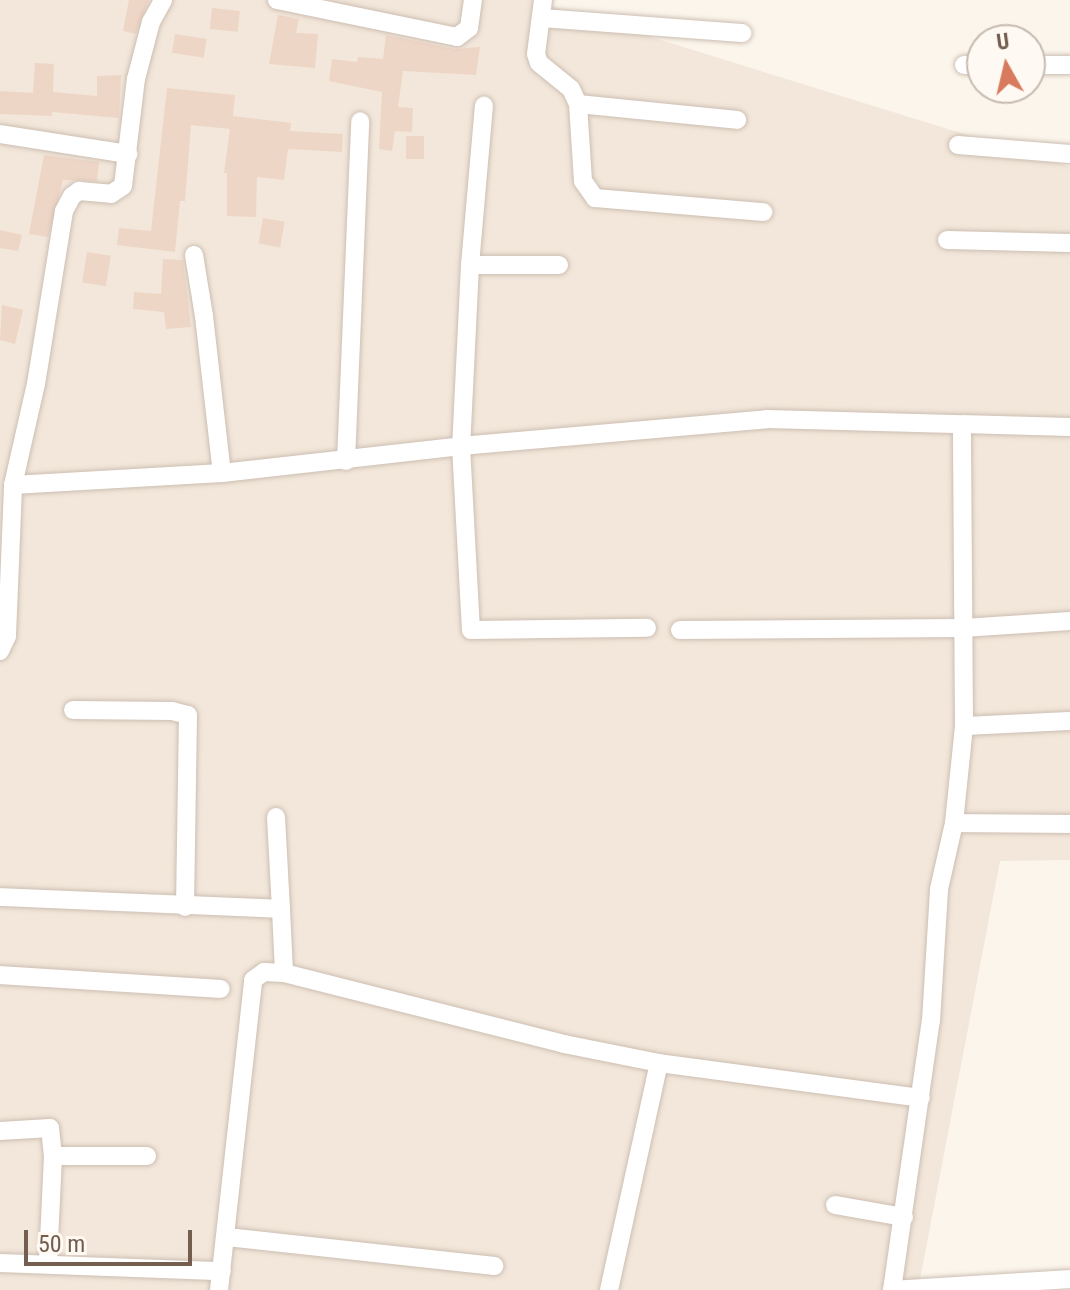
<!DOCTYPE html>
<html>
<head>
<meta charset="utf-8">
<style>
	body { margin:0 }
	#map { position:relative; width:1070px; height:1290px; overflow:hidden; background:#fbf5eb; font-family:"Roboto Condensed",sans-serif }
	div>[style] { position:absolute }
	.residential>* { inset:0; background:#f2e7da }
	.building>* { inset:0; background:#eed6c6; transform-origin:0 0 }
	.roads { filter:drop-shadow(0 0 2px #cdbeb2) drop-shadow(0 0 2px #cdbeb2) }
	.minor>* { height:18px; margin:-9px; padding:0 9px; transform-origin:9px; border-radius:9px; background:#fff }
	span { translate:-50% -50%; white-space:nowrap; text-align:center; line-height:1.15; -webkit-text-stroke:7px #fef9f2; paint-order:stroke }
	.north { position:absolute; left:966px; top:24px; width:80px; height:80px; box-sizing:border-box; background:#fef9f2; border:2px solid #c7bbb1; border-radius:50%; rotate:352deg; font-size:22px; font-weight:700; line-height:32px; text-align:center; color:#745e50 }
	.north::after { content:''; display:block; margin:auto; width:28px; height:36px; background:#d87a5d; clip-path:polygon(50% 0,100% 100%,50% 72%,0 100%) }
	.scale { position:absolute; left:24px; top:1230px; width:168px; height:36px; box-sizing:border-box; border:4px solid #745e50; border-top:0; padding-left:10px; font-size:24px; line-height:28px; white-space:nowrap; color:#745e50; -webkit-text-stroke:6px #fef9f2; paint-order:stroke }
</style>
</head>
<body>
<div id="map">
	<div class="residential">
		<i style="clip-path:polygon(0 0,532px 0,1070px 167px,1070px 860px,1000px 861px,918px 1290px,0 1290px)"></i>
	</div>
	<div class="building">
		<i style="clip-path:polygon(129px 0,149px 0,136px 34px,123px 31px)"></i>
		<i style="left:212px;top:8px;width:28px;height:21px;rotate:6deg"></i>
		<i style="clip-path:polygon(278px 15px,299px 19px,296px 33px,318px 34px,315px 68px,269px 64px)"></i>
		<i style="left:175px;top:34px;width:32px;height:19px;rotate:9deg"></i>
		<i style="clip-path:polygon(386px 35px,455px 49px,480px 47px,476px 75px,403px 71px,398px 107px,413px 108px,412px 132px,395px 131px,392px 151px,379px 149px,382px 92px,329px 81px,332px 59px,357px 62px,358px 57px,383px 59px)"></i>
		<i style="clip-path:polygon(35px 63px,54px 64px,53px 92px,97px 96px,97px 76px,121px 75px,119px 118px,52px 112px,52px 116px,0 114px,0 91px,33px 93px)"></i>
		<i style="clip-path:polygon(167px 88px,235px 95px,233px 116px,291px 123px,290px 131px,343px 134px,342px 152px,288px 149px,284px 180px,257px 177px,256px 217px,227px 216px,227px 173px,224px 173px,230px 129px,191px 125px,185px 201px,180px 201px,175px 252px,117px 245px,119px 228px,151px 231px)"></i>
		<i style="left:406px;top:136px;width:18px;height:23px"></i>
		<i style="clip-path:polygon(44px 155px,99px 162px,97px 181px,63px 180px,48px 237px,29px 234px)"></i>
		<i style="left:263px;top:218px;width:22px;height:26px;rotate:10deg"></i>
		<i style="clip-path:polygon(0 230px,22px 235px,18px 251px,0 248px)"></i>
		<i style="left:87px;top:252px;width:24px;height:31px;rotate:9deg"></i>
		<i style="clip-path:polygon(163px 259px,183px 260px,191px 327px,166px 329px,164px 312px,133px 309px,134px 292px,161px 294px)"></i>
		<i style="clip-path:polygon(2px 305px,23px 310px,15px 344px,0 340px)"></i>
	</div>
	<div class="roads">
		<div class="minor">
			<i style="left:277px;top:0;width:184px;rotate:11.6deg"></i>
			<i style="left:457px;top:37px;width:15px;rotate:-37deg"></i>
			<i style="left:469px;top:28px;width:28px;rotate:-82deg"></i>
			<i style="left:543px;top:0;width:54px;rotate:97.4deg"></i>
			<i style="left:536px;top:54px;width:9px;rotate:72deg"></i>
			<i style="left:539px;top:63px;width:41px;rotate:39.1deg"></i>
			<i style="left:571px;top:89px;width:17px;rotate:65deg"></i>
			<i style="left:578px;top:104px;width:77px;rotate:86.3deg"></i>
			<i style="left:583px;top:181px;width:21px;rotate:55deg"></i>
			<i style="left:595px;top:198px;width:169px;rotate:4.8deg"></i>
			<i style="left:541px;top:18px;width:202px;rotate:4.3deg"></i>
			<i style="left:964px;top:65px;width:18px"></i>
			<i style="left:1030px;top:65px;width:40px"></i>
			<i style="left:578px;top:104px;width:160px;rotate:5.7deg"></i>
			<i style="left:0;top:134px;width:130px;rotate:8.9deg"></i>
			<i style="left:958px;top:145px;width:112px;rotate:4.6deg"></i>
			<i style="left:947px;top:240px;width:123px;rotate:1.4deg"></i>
			<i style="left:194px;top:255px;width:62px;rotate:80.7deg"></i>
			<i style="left:204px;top:316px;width:158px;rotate:83.5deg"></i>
			<i style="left:470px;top:265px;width:160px;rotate:-85deg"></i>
			<i style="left:559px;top:265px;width:89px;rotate:180deg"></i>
			<i style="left:470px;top:265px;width:181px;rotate:92.8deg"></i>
			<i style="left:461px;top:446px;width:184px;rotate:86.9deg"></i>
			<i style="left:471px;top:630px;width:176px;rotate:-0.7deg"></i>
			<i style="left:346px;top:461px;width:340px;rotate:-87.6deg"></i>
			<i style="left:13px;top:485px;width:209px;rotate:-3.3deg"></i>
			<i style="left:222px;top:473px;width:241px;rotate:-6.4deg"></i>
			<i style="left:461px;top:446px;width:307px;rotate:-5deg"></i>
			<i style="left:767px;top:419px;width:303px;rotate:1.5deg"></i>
			<i style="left:680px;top:630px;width:285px;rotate:-0.4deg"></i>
			<i style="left:965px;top:628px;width:105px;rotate:-3.8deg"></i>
			<i style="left:0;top:651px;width:17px;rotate:-65deg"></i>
			<i style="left:7px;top:636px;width:151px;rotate:-87.7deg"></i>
			<i style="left:13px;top:485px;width:104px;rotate:-77.2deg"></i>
			<i style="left:36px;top:384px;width:175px;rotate:-80.8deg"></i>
			<i style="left:64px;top:211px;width:17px;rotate:-62deg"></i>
			<i style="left:72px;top:196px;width:9px;rotate:-36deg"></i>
			<i style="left:79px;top:191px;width:32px;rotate:5deg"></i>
			<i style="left:111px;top:194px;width:14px;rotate:-34deg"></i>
			<i style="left:123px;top:186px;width:108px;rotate:-83.1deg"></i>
			<i style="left:136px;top:79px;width:59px;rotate:-75.3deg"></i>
			<i style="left:151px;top:22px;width:25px;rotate:-61deg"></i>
			<i style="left:73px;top:710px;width:99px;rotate:0.6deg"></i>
			<i style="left:172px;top:711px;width:16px;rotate:14deg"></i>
			<i style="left:188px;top:715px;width:192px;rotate:90.9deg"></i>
			<i style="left:964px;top:726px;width:106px;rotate:-2.7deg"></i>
			<i style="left:276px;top:817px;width:92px;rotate:86.9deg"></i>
			<i style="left:954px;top:823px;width:116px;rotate:0.5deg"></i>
			<i style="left:0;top:897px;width:281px;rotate:2.4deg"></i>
			<i style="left:281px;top:909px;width:64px;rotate:87.3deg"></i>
			<i style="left:0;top:975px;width:221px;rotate:3.6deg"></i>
			<i style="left:0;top:1131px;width:50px;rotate:-3.4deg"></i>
			<i style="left:50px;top:1128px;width:28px;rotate:84deg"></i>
			<i style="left:53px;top:1156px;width:106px;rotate:92.7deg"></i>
			<i style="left:53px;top:1156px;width:94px"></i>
			<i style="left:835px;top:1205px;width:70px;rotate:9.9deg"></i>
			<i style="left:227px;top:1237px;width:269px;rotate:6.2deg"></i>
			<i style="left:0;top:1263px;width:222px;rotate:2.1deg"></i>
			<i style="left:219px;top:1290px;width:312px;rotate:-83.7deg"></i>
			<i style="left:253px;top:980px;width:14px;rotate:-36deg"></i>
			<i style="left:264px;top:972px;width:20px;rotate:3deg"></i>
			<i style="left:284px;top:973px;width:289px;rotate:14.2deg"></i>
			<i style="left:564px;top:1044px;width:97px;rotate:11.3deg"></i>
			<i style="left:609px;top:1290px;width:232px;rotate:-77.6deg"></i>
			<i style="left:659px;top:1063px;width:264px;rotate:7.6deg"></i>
			<i style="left:892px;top:1290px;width:272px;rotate:-81.8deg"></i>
			<i style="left:931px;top:1021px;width:132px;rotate:-86.5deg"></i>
			<i style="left:939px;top:889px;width:68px;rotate:-77.2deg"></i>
			<i style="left:954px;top:823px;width:98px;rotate:-84.1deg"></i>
			<i style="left:964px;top:726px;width:300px;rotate:-90.4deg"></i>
			<i style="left:892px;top:1290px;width:178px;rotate:-3.5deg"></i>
		</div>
	</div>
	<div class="north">U</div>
	<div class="scale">50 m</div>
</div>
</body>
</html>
